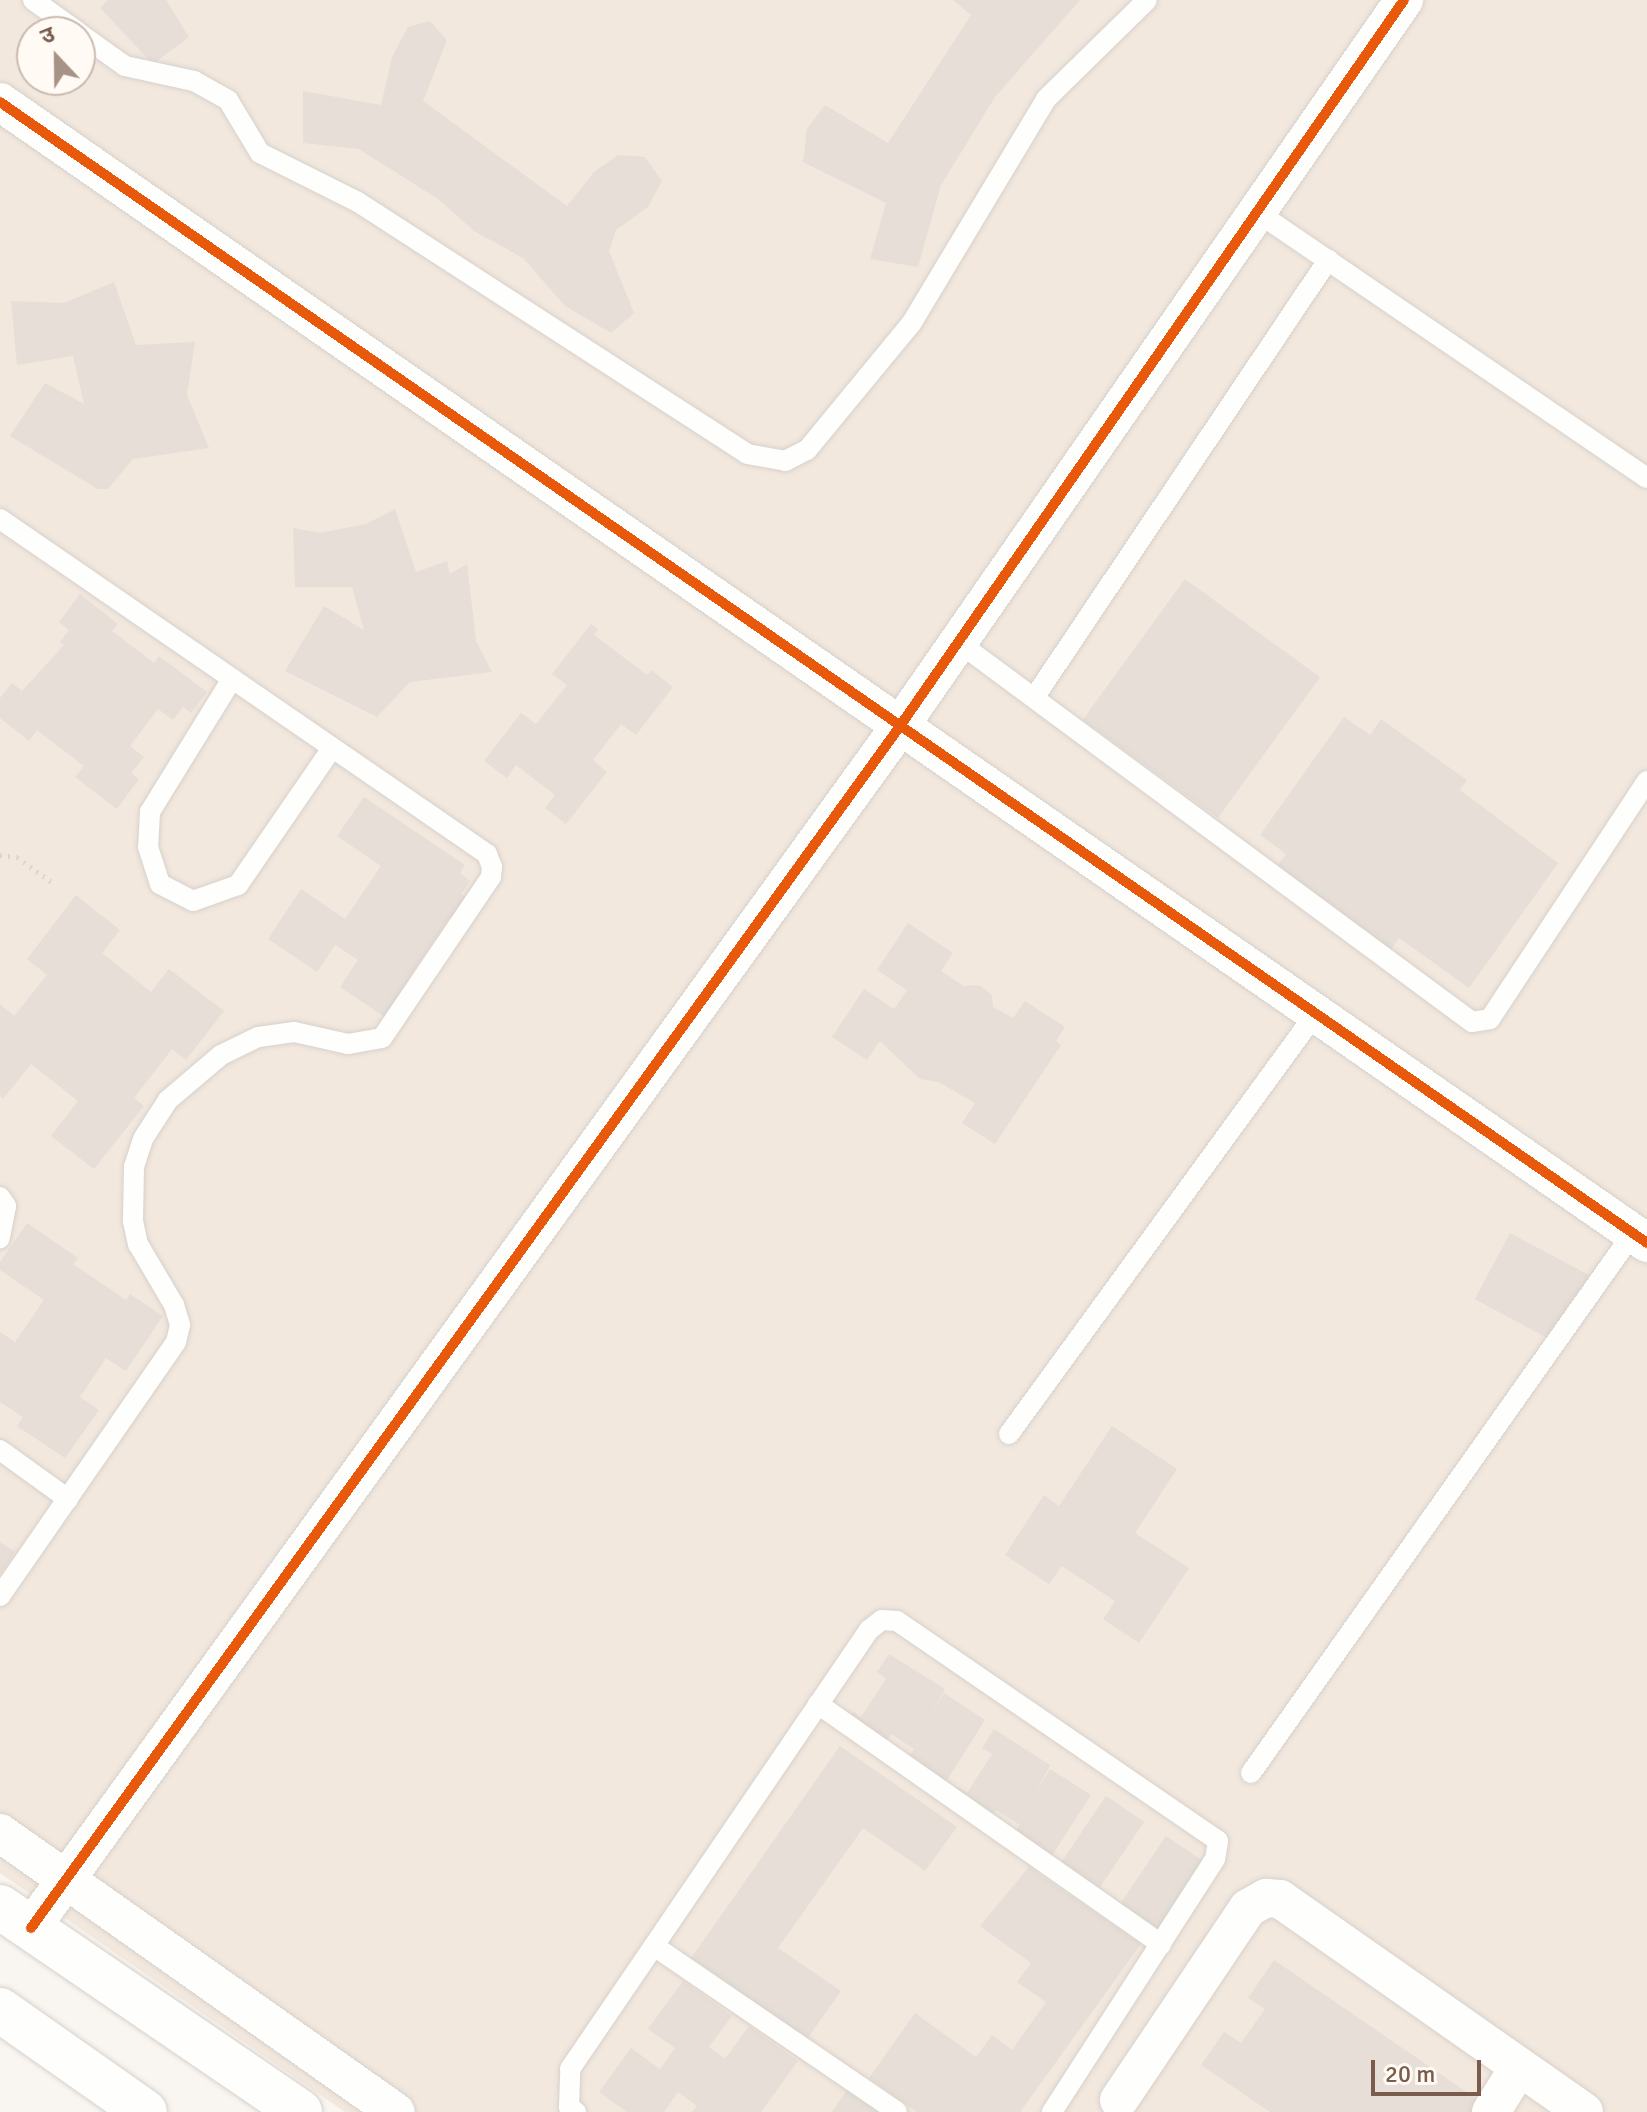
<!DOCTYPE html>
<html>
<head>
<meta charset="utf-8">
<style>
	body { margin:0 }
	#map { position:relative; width:1647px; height:2112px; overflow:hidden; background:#f9f5f0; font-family:Signika,"Noto Sans Devanagari",sans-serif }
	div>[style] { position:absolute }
	.residential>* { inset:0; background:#f2e8de }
	.building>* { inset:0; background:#e6ded7; transform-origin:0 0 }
	.path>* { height:5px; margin-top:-2.5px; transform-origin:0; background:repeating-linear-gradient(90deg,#dcd5d0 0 2px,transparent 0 8px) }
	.roads { filter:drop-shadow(0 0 2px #d7d1cb) drop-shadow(0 0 2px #d7d1cb) }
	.service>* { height:20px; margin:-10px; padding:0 10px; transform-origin:10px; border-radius:10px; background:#fefefd }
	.minor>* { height:38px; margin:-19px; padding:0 19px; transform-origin:19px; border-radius:19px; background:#fefefd }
	.tertiary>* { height:44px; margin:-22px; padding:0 22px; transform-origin:22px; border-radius:22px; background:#fefefd }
	.cycleway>* { height:10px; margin:-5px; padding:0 5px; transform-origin:5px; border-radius:5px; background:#e8590c }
	span { translate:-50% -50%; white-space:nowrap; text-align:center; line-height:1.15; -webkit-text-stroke:6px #fffaf3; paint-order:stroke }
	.north { position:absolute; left:16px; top:16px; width:80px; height:80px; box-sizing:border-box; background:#fffaf3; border:2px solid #cabbb1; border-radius:50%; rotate:338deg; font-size:22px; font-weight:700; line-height:32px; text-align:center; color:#7a5c4d }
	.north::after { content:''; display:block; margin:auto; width:28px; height:36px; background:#a69286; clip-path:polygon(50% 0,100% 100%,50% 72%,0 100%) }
	.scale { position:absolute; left:1371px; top:2060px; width:110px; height:36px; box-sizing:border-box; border:4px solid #7a5c4d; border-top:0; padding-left:10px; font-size:24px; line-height:28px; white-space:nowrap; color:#7a5c4d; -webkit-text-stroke:6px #fffaf3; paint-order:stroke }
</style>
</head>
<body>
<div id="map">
	<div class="residential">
		<i style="clip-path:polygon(evenodd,0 0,1647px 0,1647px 2112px,345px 2112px,0 1873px,0 0,32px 32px,80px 32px,80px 80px,32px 80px,32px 32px)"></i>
	</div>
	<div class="building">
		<i style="clip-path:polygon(108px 0,166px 0,189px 37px,153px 64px,100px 8px)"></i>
		<i style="clip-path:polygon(953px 0,1080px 0,995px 97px,941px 185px,918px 267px,870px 259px,886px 203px,803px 162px,807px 129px,825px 105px,888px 143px,971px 15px)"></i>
		<i style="clip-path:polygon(430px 21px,447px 40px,423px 101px,567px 206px,594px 172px,618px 155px,645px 157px,662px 181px,648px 207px,616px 230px,609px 251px,634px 313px,611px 333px,565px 306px,523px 258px,474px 231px,438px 199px,359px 149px,303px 143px,303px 91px,381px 105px,392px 57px,408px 27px)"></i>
		<i style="clip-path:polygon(114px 282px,136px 345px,195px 342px,187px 395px,209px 448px,133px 459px,108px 489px,98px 489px,10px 436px,45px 383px,84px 404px,73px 356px,17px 365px,11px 301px,64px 303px)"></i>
		<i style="clip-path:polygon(395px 509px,416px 572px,447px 561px,450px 574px,467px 564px,476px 641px,492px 672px,410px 682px,377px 717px,285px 671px,324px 606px,364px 630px,352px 587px,295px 587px,293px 528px,320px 533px,366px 524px)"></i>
		<i style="left:1185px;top:579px;width:167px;height:174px;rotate:36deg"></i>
		<i style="clip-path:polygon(80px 594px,118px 624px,112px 631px,154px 663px,159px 656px,207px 692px,191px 713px,183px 707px,173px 720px,158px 709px,130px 746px,144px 757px,131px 773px,139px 779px,117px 809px,75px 777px,84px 766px,37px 730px,29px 741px,0 718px,0 698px,12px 683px,22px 691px,64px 645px,60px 642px,69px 630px,59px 622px)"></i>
		<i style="clip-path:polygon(591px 624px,598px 629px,594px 635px,647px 675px,651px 670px,673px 687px,636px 735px,621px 724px,593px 760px,607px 772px,566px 824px,545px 808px,555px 795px,516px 765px,507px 778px,484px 761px,521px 713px,536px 724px,567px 685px,552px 674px)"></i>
		<i style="clip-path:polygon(1344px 717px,1370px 735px,1381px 719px,1467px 780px,1460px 790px,1558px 863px,1469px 988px,1399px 938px,1390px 951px,1274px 870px,1286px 854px,1260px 835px)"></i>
		<i style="clip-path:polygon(364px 797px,465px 865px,460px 873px,470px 881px,461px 894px,472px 902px,458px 922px,450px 917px,408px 979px,416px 984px,391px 1021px,340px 987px,358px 960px,335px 945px,317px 972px,268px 939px,301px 889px,345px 919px,381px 866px,337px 836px)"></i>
		<i style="clip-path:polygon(76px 895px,120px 930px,102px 953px,151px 992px,169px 969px,224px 1011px,186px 1060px,172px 1049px,134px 1098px,144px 1106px,94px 1169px,51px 1136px,78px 1101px,31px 1064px,3px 1099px,0 1096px,0 1004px,14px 1016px,47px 975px,27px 959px)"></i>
		<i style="clip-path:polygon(908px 923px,953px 953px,941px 971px,964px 986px,979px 985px,992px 995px,993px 1007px,1013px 1018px,1025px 1001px,1065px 1027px,1056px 1041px,1061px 1045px,995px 1144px,962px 1123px,975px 1103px,938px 1082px,920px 1079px,880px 1041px,867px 1060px,832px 1037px,864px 989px,894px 1009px,907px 990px,877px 970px)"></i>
		<i style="clip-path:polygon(27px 1223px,78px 1258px,73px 1264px,126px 1300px,130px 1294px,163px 1316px,126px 1371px,106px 1358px,80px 1397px,99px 1410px,65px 1458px,17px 1426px,23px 1417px,0 1402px,0 1332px,15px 1342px,44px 1300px,0 1270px,0 1262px)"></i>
		<i style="left:1510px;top:1233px;width:91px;height:75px;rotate:28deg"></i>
		<i style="clip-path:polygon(1112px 1426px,1177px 1469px,1135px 1533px,1189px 1568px,1139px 1643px,1103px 1619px,1115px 1601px,1062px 1566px,1049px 1584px,1005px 1555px,1044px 1495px,1059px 1506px)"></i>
		<i style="clip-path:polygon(0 1542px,15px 1552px,0 1575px)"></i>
		<i style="clip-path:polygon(889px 1654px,945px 1689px,930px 1716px,944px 1693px,985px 1720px,944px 1785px,906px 1761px,914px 1749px,891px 1734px,886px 1743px,848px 1719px,853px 1712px,861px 1717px,886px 1679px,877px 1672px)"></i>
		<i style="clip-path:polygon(994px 1729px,1050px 1765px,1036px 1792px,1050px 1769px,1091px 1795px,1049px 1860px,1014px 1832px,1020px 1825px,996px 1810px,991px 1819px,954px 1795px,958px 1787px,967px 1793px,992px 1754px,982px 1748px)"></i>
		<i style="clip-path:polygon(840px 1746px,957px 1827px,925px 1871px,863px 1828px,778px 1948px,841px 1991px,807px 2039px,691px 1958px)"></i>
		<i style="left:1106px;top:1796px;width:46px;height:80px;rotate:34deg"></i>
		<i style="left:1166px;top:1836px;width:47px;height:81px;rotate:34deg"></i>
		<i style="clip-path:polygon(1029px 1867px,1141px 1944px,1020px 2112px,917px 2112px,869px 2078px,915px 2013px,976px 2057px,992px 2035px,1012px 2050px,1046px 2002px,1017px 1982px,1031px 1963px,980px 1926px)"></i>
		<i style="clip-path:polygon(1274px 1960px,1484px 2104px,1479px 2112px,1270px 2112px,1201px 2065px,1224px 2032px,1241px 2043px,1265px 2009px,1248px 1998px)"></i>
		<i style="clip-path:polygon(683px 1981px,732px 2016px,709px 2047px,725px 2059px,749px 2026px,798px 2061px,761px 2112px,692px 2112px,697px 2106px,678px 2092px,664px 2112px,627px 2112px,599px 2092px,631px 2048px,660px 2069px,675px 2048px,648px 2029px)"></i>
		<i style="clip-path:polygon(849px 2087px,884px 2112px,832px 2112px)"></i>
	</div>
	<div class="path">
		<i style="left:0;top:855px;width:17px;rotate:7deg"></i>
		<i style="left:17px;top:857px;width:44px;rotate:35.8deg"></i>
	</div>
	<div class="roads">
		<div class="service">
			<i style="left:33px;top:0;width:55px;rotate:35.4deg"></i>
			<i style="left:80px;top:34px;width:55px;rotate:35.4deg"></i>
			<i style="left:125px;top:66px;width:71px;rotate:12.3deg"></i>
			<i style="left:194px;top:81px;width:39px;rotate:29deg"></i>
			<i style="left:228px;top:100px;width:62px;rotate:58.9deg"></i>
			<i style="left:260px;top:153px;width:110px;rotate:26.6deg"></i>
			<i style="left:358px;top:202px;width:463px;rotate:32.9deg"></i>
			<i style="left:747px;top:454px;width:39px;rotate:10deg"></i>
			<i style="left:785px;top:461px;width:25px;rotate:-27deg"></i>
			<i style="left:807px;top:450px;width:163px;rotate:-50.5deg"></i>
			<i style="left:911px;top:324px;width:262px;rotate:-59deg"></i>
			<i style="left:1046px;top:99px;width:141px;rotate:-44.4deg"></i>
			<i style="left:1257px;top:212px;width:472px;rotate:34.3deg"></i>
			<i style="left:0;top:519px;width:591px;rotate:34.52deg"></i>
			<i style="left:487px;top:854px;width:14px;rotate:69deg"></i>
			<i style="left:492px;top:867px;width:10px;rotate:96deg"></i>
			<i style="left:491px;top:877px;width:194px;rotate:124.1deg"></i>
			<i style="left:382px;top:1038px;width:35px;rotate:170deg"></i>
			<i style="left:348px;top:1044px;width:55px;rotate:-167.5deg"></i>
			<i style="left:294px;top:1032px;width:36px;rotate:172deg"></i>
			<i style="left:258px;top:1037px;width:41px;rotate:154.1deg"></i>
			<i style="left:221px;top:1055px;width:70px;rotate:139.7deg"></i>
			<i style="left:168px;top:1100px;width:46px;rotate:122.7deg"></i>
			<i style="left:143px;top:1139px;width:29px;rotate:108deg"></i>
			<i style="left:134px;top:1167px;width:54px;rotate:91.1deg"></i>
			<i style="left:133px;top:1221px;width:24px;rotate:78deg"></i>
			<i style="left:138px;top:1244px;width:71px;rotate:59.5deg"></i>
			<i style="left:174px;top:1305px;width:21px;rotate:73deg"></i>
			<i style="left:180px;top:1325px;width:17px;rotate:103deg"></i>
			<i style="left:176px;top:1342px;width:309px;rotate:124.7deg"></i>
			<i style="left:958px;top:642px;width:639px;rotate:36.48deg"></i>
			<i style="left:1472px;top:1022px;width:18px;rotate:-9deg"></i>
			<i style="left:1490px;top:1019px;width:285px;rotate:-56.6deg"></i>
			<i style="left:232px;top:679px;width:156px;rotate:121.7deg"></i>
			<i style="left:150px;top:812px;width:35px;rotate:93deg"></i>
			<i style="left:148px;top:847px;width:39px;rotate:72deg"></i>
			<i style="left:160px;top:884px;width:37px;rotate:27deg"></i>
			<i style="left:193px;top:901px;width:48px;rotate:-19.6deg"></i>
			<i style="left:238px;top:885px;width:166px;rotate:-55.5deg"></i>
			<i style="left:1034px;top:698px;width:528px;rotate:-56.13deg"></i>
			<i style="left:0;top:1197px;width:11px;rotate:56deg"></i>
			<i style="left:6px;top:1206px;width:33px;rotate:101deg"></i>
			<i style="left:1009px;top:1434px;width:521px;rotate:-53.9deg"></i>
			<i style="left:0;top:1450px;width:84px;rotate:35.8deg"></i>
			<i style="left:818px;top:1704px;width:419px;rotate:35deg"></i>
			<i style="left:1251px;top:1773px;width:661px;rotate:-54.72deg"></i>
			<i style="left:654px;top:1946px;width:294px;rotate:34.3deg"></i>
			<i style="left:576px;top:2112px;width:9px;rotate:-144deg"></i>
			<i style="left:569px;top:2107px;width:38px;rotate:-88deg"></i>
			<i style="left:570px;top:2069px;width:531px;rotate:-55.74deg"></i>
			<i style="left:869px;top:1630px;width:16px;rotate:-38deg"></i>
			<i style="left:882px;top:1620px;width:15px;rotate:4deg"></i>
			<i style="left:897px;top:1621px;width:389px;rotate:34.4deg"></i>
			<i style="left:1218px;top:1841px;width:18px;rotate:99deg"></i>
			<i style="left:1215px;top:1859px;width:301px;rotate:122.8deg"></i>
		</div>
		<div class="minor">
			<i style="left:0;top:102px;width:2004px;rotate:34.71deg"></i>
			<i style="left:0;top:1833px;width:484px;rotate:35.2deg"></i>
			<i style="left:31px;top:1928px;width:1483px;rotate:-54.13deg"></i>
			<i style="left:900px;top:726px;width:884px;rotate:-55.23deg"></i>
			<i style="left:1119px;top:2100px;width:231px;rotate:-56.1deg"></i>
			<i style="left:1248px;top:1908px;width:21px;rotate:-29deg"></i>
			<i style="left:1266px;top:1898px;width:14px;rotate:4deg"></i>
			<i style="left:1280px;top:1899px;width:371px;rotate:35deg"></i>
			<i style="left:1491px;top:2112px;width:53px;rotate:-58.1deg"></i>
		</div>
		<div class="tertiary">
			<i style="left:0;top:1907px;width:363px;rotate:34.3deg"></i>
			<i style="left:0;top:2010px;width:177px;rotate:35.1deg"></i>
		</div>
	</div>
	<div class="cycleway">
		<i style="left:0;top:102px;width:2004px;rotate:34.71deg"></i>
		<i style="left:31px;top:1928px;width:1483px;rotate:-54.13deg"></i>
		<i style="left:900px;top:726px;width:884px;rotate:-55.23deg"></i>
	</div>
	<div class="north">उ</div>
	<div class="scale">20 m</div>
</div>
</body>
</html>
